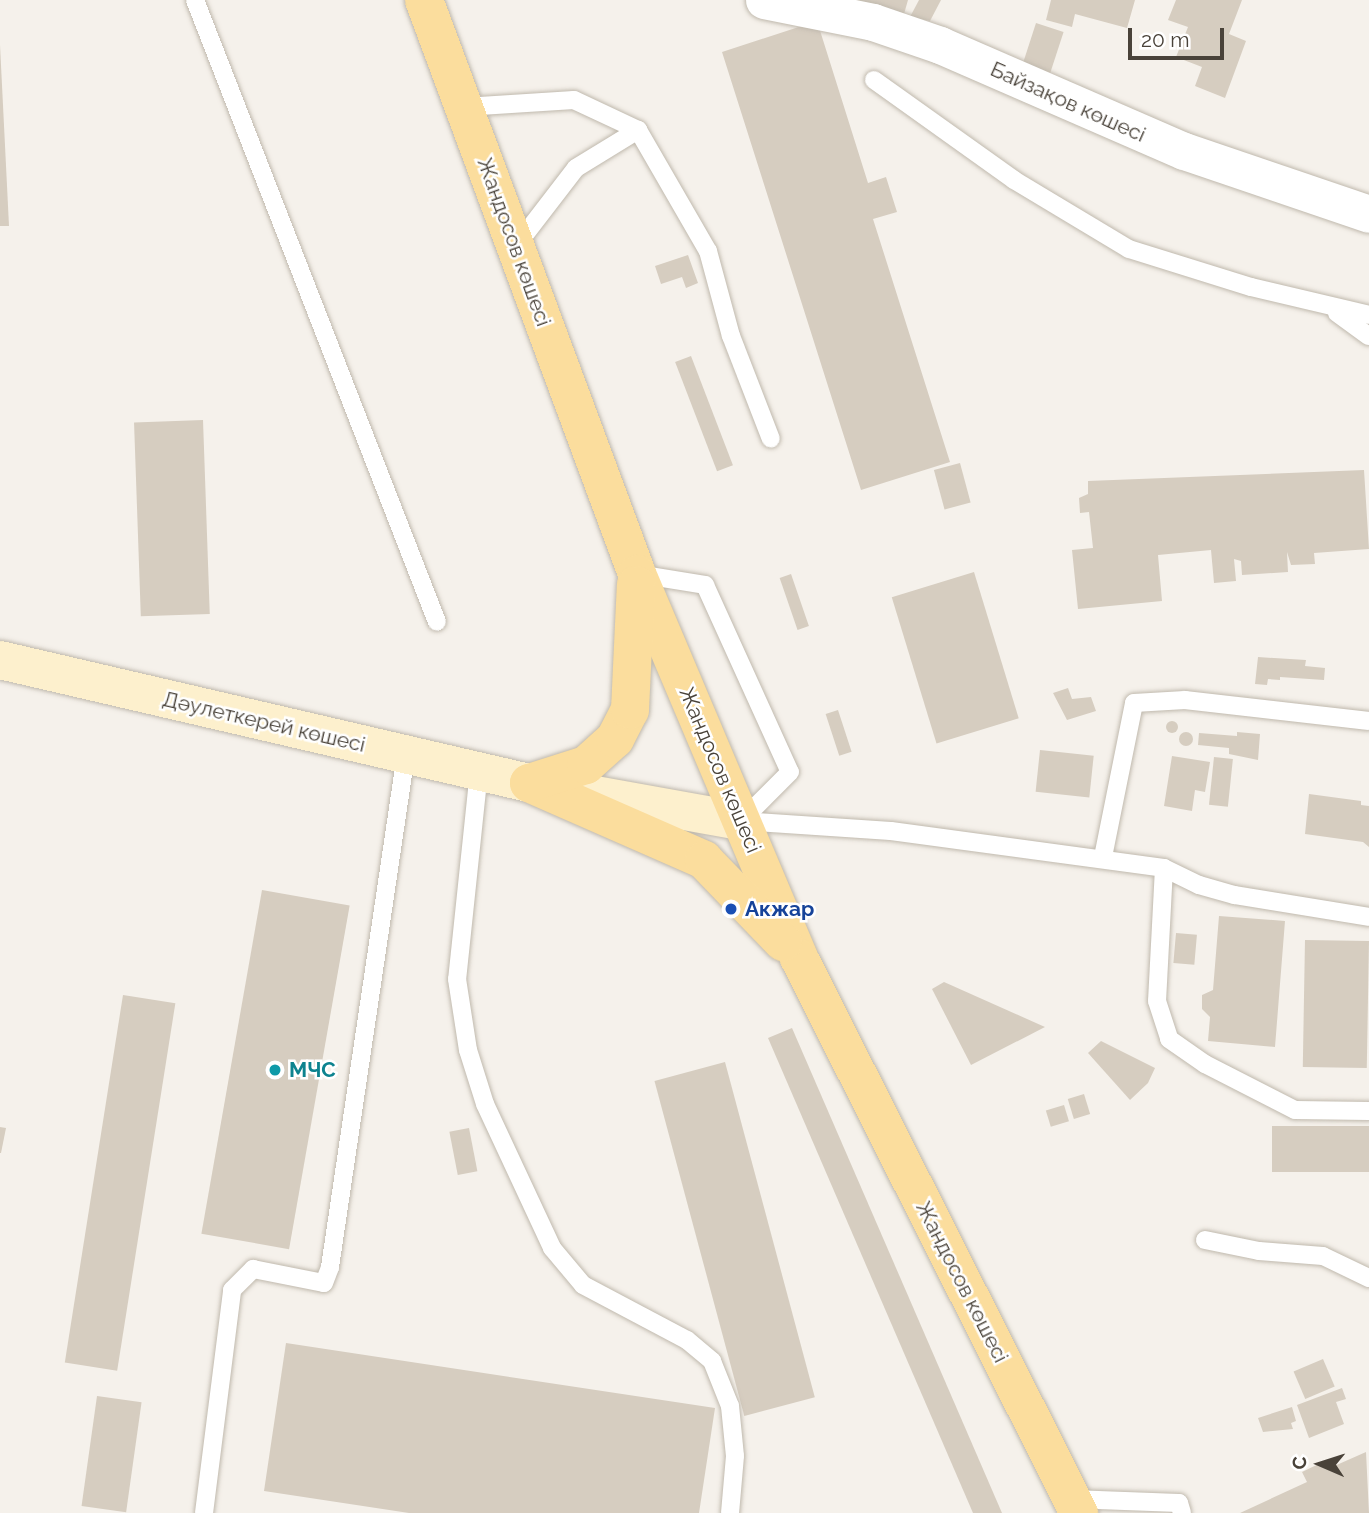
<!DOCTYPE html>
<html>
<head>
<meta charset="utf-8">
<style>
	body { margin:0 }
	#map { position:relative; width:1369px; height:1513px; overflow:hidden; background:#f5f1eb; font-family:Raleway,sans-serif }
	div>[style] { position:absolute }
	.building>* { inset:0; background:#d6cdc0; transform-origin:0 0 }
	.round { border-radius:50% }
	.roads { filter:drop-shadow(0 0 2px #c0b9ad) drop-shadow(0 0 2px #c0b9ad) }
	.lane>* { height:18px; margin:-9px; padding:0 9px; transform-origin:9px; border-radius:9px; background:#fff }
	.street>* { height:37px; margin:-18.5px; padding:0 18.5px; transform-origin:18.5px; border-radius:18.5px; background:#fff }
	.secondary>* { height:38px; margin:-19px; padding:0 19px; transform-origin:19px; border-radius:19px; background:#fdf0cd }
	.primary>* { height:38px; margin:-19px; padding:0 19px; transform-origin:19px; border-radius:19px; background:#fbdd9d }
	.dots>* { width:19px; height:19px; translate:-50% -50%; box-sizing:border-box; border:4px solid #fff; border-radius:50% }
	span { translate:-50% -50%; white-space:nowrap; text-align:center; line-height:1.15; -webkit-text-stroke:5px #fff; paint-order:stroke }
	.street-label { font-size:21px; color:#494239 }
	.transit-label { font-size:21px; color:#164399; font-weight:700 }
	.left { translate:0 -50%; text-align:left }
	.culture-label { font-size:21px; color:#0d838f; font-weight:700 }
	.north { position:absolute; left:1285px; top:1429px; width:70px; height:70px; -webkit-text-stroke:5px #fff; paint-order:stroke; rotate:273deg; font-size:19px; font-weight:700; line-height:28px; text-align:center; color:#494239 }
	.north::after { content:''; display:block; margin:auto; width:24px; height:32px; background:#494239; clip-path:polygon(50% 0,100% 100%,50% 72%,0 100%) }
	.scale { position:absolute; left:1128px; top:28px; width:96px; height:32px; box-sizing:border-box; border:4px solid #494239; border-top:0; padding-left:9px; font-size:21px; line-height:24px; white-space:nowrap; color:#494239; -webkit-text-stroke:5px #fff; paint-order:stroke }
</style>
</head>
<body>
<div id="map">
	<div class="building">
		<i style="clip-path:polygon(828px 0,908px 0,902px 21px)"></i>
		<i style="clip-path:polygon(919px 0,941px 0,930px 21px,910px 17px)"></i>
		<i style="clip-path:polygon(1051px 0,1135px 0,1127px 28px,1075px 14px,1072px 27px,1046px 20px)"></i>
		<i style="clip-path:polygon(1176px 0,1242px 0,1229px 34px,1246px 41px,1225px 98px,1195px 86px,1202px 67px,1176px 57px,1188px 27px,1168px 20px)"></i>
		<i style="clip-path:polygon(817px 21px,868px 183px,886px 177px,897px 212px,873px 219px,950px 462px,861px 490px,722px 52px)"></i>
		<i style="left:1036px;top:23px;width:29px;height:43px;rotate:18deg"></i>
		<i style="clip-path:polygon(0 45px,9px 226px,0 226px)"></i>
		<i style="clip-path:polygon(688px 255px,698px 283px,686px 288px,682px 277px,661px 284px,655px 266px)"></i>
		<i style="left:691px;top:356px;width:117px;height:17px;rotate:69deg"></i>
		<i style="left:203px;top:420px;width:194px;height:69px;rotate:88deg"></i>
		<i style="left:960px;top:463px;width:41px;height:27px;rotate:75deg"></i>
		<i style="clip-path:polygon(1364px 470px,1369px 549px,1314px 553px,1315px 564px,1291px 565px,1287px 552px,1288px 572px,1242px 575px,1241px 561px,1234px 559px,1236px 581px,1214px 583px,1211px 550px,1158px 555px,1162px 601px,1078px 609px,1072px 550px,1093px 548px,1089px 512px,1080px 513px,1079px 498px,1088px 494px,1088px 481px)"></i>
		<i style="left:974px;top:572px;width:153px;height:86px;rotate:73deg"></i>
		<i style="left:791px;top:574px;width:55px;height:12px;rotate:71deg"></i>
		<i style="clip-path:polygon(1258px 657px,1306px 660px,1305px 666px,1325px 668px,1324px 680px,1280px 677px,1280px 680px,1268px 679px,1267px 685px,1255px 684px)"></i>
		<i style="clip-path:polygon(1068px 688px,1072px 699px,1091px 697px,1096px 711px,1067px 720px,1053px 693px)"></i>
		<i style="left:838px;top:710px;width:44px;height:13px;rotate:72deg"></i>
		<i class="round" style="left:1166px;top:721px;width:12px;height:12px"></i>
		<i class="round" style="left:1179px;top:732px;width:14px;height:14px"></i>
		<i style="clip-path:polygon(1237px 732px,1260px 734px,1258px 760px,1229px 754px,1229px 748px,1198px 745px,1199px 733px,1237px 736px)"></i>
		<i style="left:1040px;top:750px;width:54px;height:42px;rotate:6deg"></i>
		<i style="clip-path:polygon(1172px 756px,1210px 762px,1205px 792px,1195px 790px,1192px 811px,1164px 806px)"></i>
		<i style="left:1214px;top:757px;width:19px;height:48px;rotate:6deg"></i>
		<i style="clip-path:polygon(1309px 794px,1361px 801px,1361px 805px,1369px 806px,1369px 847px,1363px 842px,1305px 834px)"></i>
		<i style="left:262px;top:890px;width:89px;height:349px;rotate:10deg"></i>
		<i style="clip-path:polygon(1219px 916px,1285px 921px,1275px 1047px,1208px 1041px,1210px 1017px,1202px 1009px,1202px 995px,1213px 990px)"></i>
		<i style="left:1176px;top:933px;width:21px;height:30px;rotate:5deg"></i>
		<i style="left:1305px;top:940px;width:64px;height:127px;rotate:1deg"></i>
		<i style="clip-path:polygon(944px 982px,1045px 1027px,971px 1065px,932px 989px)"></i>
		<i style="left:123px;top:995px;width:53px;height:372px;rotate:9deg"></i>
		<i style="clip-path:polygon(792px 1028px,906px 1291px,1002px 1513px,973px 1513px,768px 1038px)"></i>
		<i style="clip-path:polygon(1101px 1041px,1155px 1068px,1148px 1083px,1130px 1100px,1088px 1053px)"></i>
		<i style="left:725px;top:1062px;width:347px;height:73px;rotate:75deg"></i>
		<i style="left:1084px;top:1094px;width:21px;height:17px;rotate:73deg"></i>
		<i style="left:1064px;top:1105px;width:17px;height:19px;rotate:73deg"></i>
		<i style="left:1369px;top:1126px;width:46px;height:97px;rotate:90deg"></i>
		<i style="clip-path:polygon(0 1127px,6px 1128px,1px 1153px,0 1153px)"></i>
		<i style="left:469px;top:1128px;width:44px;height:20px;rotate:79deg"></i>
		<i style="clip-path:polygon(286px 1343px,715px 1408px,699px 1513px,409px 1513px,264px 1491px)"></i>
		<i style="left:1323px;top:1359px;width:30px;height:32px;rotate:67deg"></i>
		<i style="clip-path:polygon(1342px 1388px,1346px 1399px,1336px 1402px,1344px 1424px,1309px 1438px,1297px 1405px)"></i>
		<i style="left:97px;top:1396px;width:45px;height:111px;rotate:8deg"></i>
		<i style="clip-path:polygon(1292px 1407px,1296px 1421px,1291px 1423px,1293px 1429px,1263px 1432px,1258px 1418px)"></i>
		<i style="clip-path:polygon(1366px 1452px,1369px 1513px,1240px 1513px,1307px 1482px,1302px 1472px,1329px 1459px,1332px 1467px)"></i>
	</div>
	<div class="roads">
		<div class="lane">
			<i style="left:195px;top:0;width:667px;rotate:68.74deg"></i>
			<i style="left:874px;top:80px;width:172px;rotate:35.5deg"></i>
			<i style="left:1014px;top:180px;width:134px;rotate:31deg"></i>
			<i style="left:1129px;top:249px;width:128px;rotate:17.3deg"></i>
			<i style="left:1251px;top:287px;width:121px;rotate:13.3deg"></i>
			<i style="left:464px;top:107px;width:110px;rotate:-3.6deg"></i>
			<i style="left:574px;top:100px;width:71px;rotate:25.1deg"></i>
			<i style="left:638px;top:130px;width:140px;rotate:60deg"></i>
			<i style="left:708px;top:251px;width:88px;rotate:74.9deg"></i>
			<i style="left:731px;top:336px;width:110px;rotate:68.8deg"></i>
			<i style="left:516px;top:246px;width:98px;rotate:-52.4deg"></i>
			<i style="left:576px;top:168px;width:73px;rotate:-31.5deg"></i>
			<i style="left:1337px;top:313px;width:39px;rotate:36deg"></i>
			<i style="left:638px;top:574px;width:68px;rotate:9.3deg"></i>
			<i style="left:705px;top:585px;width:205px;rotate:65.6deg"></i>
			<i style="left:790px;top:772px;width:69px;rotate:135deg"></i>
			<i style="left:479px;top:771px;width:209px;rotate:96deg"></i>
			<i style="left:457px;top:979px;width:72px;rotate:81.2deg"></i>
			<i style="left:468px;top:1050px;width:57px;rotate:72.5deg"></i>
			<i style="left:485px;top:1104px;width:159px;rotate:65deg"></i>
			<i style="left:552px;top:1248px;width:48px;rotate:50deg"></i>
			<i style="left:583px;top:1285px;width:118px;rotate:27.9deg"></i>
			<i style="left:687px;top:1340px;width:33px;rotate:40deg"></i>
			<i style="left:712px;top:1361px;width:48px;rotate:68.2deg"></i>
			<i style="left:730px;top:1406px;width:50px;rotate:84.3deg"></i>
			<i style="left:735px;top:1456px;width:57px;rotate:95deg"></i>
			<i style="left:741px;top:821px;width:150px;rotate:3.8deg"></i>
			<i style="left:891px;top:831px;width:275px;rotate:7.7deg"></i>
			<i style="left:1164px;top:868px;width:133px;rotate:93deg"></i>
			<i style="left:1157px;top:1001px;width:40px;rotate:72deg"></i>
			<i style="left:1169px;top:1039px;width:44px;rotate:34.8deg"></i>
			<i style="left:1205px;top:1064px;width:101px;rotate:27.1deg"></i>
			<i style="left:1295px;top:1110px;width:74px;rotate:0.8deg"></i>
			<i style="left:1103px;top:857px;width:157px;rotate:-78.6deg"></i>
			<i style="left:1134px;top:703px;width:51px;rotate:-3.4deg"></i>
			<i style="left:1185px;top:700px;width:185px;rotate:6.5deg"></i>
			<i style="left:1164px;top:868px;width:39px;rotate:26deg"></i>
			<i style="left:1199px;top:885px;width:37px;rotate:16deg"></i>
			<i style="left:1235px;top:895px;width:136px;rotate:9.3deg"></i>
			<i style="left:1205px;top:1240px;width:55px;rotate:11.5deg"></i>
			<i style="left:1259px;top:1251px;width:64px;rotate:4.5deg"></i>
			<i style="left:1323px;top:1256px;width:51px;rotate:25.6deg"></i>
			<i style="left:1071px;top:1499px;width:108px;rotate:2.1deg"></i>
			<i style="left:1179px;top:1503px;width:10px;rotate:73deg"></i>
			<i style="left:204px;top:1513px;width:225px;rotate:-82.8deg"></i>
			<i style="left:232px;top:1290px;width:30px;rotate:-45deg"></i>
			<i style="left:253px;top:1269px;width:72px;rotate:11.2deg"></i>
			<i style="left:324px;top:1283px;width:17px;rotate:-69deg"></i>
			<i style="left:330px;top:1267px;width:519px;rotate:-81.57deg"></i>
		</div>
		<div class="street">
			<i style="left:764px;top:0;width:111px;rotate:11.4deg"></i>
			<i style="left:873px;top:22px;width:71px;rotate:18.9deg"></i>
			<i style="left:940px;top:45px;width:266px;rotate:23.5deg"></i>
			<i style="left:1184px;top:151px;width:195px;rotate:18.8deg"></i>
		</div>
		<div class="secondary">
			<i style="left:0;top:660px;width:543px;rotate:13.09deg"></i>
			<i style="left:529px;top:783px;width:215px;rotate:10.2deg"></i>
		</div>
		<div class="primary">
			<i style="left:424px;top:0;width:612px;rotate:69.64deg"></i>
			<i style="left:637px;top:574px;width:417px;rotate:67.1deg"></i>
			<i style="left:799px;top:958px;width:622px;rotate:63.23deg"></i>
			<i style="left:529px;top:783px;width:191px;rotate:23.7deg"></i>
			<i style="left:704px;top:860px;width:114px;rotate:46.1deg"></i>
			<i style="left:529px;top:783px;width:60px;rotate:-17.5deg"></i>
			<i style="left:586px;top:765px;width:39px;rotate:-42deg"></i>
			<i style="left:615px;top:739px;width:33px;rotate:-63deg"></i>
			<i style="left:630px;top:710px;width:125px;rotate:-87.3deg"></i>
		</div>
	</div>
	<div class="dots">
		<i style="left:731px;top:909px;background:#1a4fb4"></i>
		<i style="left:275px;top:1070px;background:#0f9aa8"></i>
	</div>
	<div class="street-label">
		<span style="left:1068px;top:102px;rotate:24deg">Байзақов көшесі</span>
		<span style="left:514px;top:242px;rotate:70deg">Жандосов көшесі</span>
		<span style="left:264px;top:722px;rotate:13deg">Дәулеткерей көшесі</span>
		<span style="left:720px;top:770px;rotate:67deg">Жандосов көшесі</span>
		<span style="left:962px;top:1282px;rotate:63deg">Жандосов көшесі</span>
	</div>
	<div class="transit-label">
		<span class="left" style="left:745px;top:909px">Акжар</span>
	</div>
	<div class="culture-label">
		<span class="left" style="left:289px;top:1070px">МЧС</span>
	</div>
	<div class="north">С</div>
	<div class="scale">20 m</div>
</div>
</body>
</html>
